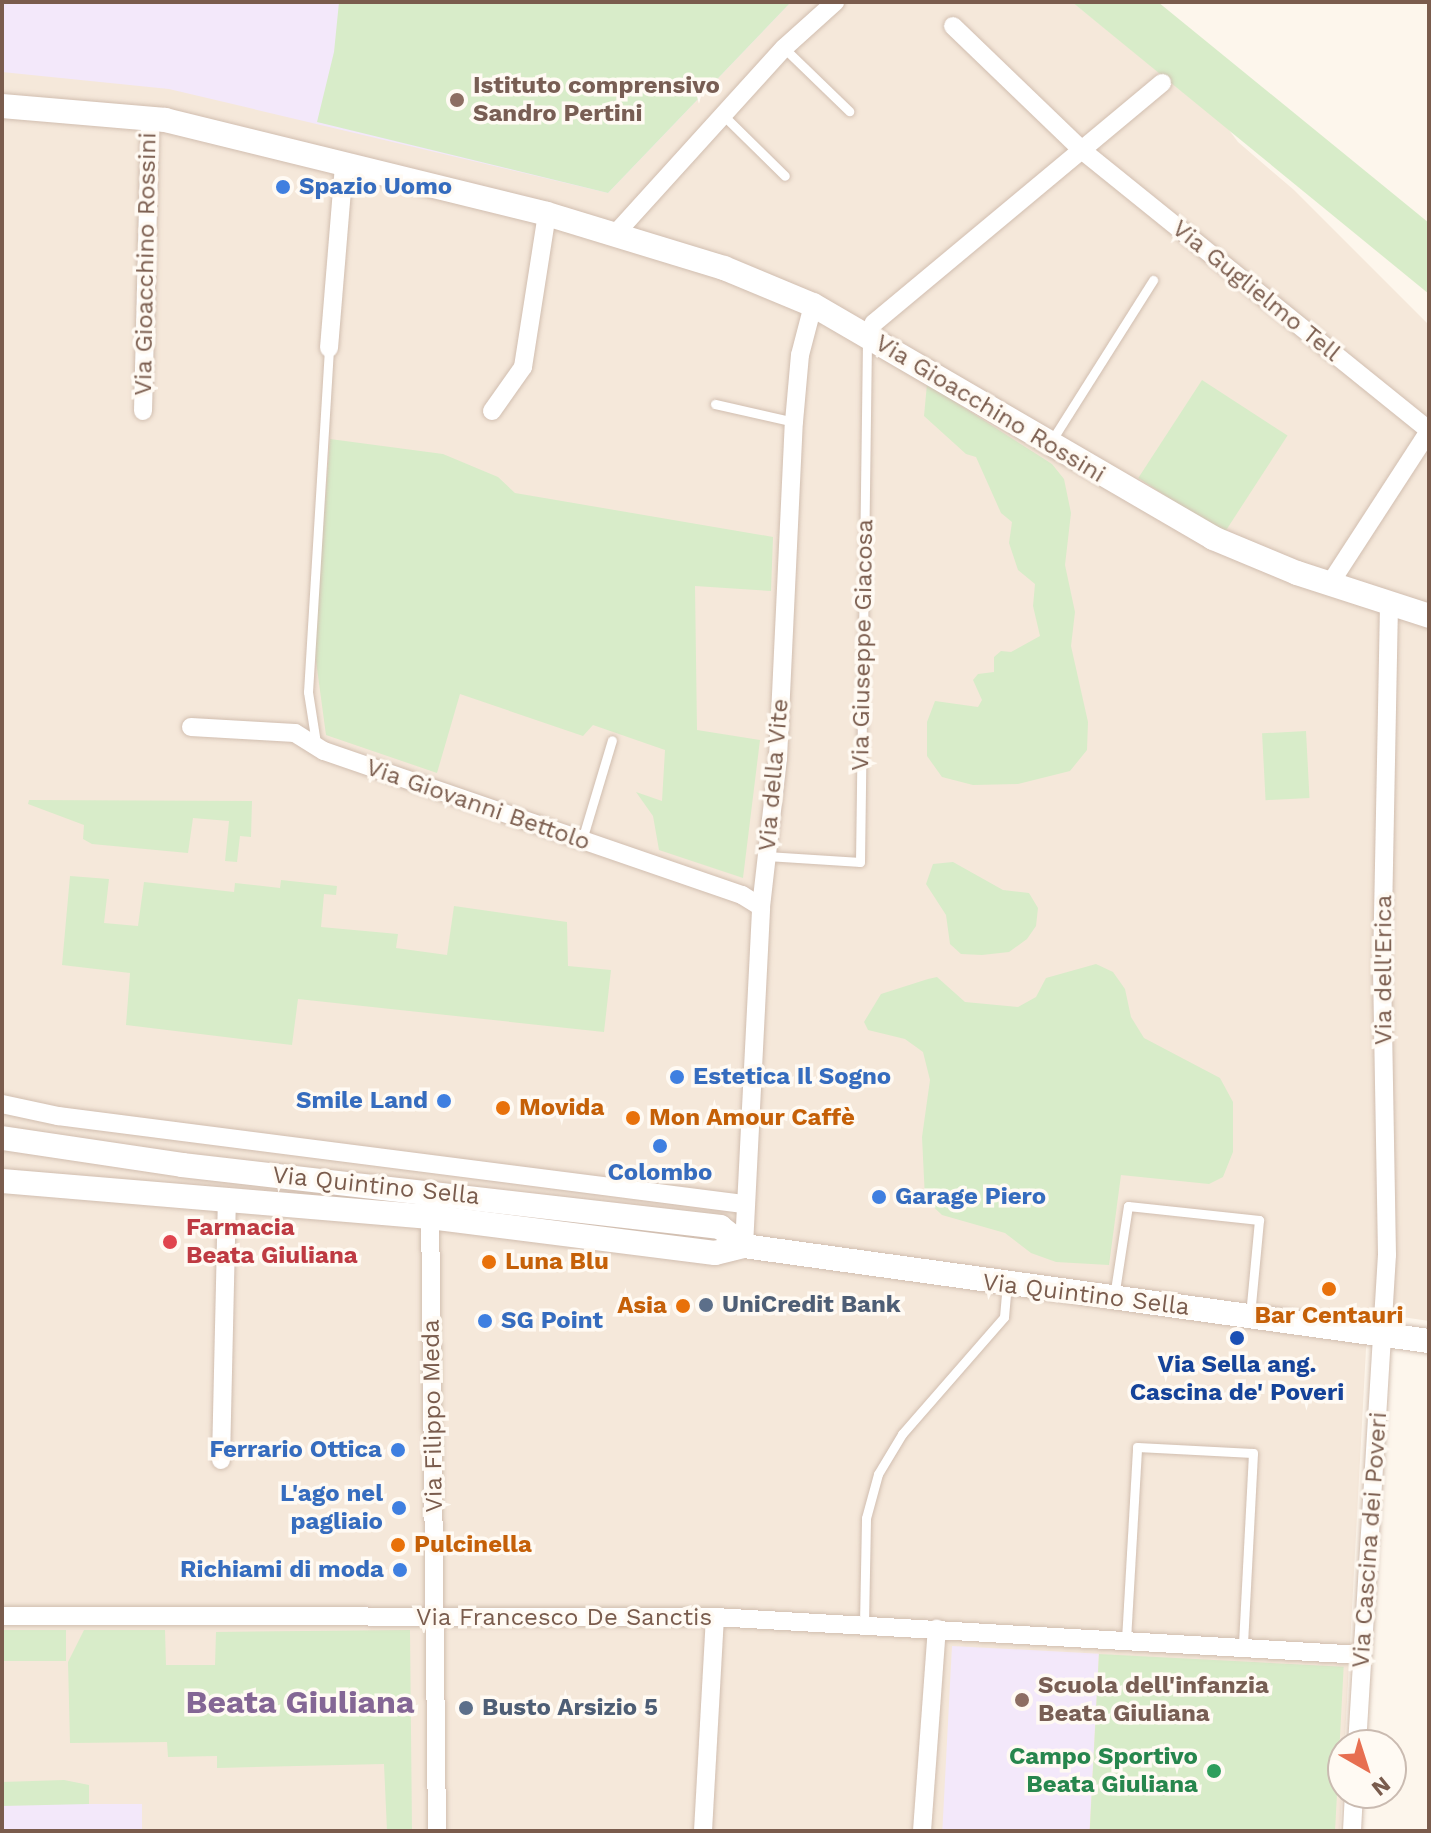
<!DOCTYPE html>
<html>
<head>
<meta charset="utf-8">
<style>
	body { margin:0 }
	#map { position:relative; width:1431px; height:1833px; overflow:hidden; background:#fdf6ec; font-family:"Work Sans",sans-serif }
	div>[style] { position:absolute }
	.residential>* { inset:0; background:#f5e8da }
	.education>* { inset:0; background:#f3e8fa; transform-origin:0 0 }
	.green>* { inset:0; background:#d8ecc9; transform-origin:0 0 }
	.roads { filter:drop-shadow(0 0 2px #d1beb0) drop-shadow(0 0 2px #d1beb0) }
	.lane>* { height:9px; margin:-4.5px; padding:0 4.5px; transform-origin:4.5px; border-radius:4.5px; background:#fff }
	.street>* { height:18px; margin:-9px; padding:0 9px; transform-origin:9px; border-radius:9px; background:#fff }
	.secondary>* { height:24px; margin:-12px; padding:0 12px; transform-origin:12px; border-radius:12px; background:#fff }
	.dots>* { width:22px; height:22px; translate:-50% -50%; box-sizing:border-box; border:4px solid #fffaf3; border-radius:50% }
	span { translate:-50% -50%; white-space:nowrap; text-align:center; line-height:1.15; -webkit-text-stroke:7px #fffaf3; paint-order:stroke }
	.education-label { font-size:24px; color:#785e54; font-weight:700 }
	.left { translate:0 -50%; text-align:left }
	.shop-label { font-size:24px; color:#366cbe; font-weight:700 }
	.right { translate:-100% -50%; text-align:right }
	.street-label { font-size:24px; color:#7a5c4d }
	.food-label { font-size:24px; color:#c56008; font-weight:700 }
	.health-label { font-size:24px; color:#be3a42; font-weight:700 }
	.service-label { font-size:24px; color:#4e5e75; font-weight:700 }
	.transit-label { font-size:24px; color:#164399; font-weight:700 }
	.leisure-label { font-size:24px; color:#27864d; font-weight:700 }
	.district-label { font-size:32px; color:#846695; font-weight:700 }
	.frame { position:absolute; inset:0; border:4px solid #7a5c4d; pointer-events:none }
	.north { position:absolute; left:1327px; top:1729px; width:80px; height:80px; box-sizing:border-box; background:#fffaf3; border:2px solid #cabbb1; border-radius:50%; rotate:141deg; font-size:22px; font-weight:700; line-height:32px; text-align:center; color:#7a5c4d }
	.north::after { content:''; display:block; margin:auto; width:28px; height:36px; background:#e76f51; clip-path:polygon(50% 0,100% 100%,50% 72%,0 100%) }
</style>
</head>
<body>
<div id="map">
	<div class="residential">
		<i style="clip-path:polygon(2px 2px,1072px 2px,1223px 122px,1238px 142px,1294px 190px,1429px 325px,1429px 1321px,1368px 1312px,1340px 1831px,2px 1831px)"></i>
	</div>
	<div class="education">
		<i style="clip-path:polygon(2px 2px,791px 2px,608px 193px,169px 89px,2px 72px)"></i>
		<i style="left:952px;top:1646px;width:147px;height:185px;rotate:3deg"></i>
		<i style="left:142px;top:1804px;width:27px;height:140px;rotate:90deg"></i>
	</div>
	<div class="green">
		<i style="clip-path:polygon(339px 2px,791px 2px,608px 193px,317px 122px,334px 52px)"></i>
		<i style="clip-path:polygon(1072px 2px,1158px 2px,1429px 223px,1429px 294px)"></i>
		<i style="left:1202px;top:380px;width:102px;height:117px;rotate:33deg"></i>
		<i style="clip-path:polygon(927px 384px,1052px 464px,1064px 479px,1071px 513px,1065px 565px,1075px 612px,1071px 646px,1088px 722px,1087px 750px,1070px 771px,1018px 784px,973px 785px,942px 777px,927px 756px,927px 722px,935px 701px,978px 707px,982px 700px,973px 680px,978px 674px,994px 672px,994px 657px,1001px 651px,1011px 652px,1040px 636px,1033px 606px,1035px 584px,1018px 570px,1009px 543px,1012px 522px,1001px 513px,976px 457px,966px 454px,924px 416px)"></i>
		<i style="clip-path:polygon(330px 439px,443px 454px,498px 477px,515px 493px,773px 537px,771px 591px,695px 586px,697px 730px,760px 740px,743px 878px,659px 850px,653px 816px,636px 792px,662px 801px,665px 750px,593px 725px,583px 736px,460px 694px,437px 773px,326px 735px,314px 646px)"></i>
		<i style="left:1306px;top:731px;width:67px;height:44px;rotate:87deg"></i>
		<i style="clip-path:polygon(29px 800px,252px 801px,251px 837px,240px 836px,237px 862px,225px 861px,229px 821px,193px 818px,188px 853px,92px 844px,83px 839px,84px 825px,28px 804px)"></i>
		<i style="clip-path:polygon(953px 862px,1003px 890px,1029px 893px,1038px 908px,1036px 926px,1027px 939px,1009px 952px,982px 955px,961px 954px,950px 944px,946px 915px,926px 884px,933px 864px)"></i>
		<i style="clip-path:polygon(70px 876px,109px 879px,104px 923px,138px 926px,144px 882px,234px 892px,235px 883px,280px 888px,281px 880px,337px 886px,336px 895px,324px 894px,321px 927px,398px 934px,396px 948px,447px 955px,454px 906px,567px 922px,568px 966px,611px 970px,604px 1032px,298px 999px,292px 1045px,126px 1025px,130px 973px,62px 965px)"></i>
		<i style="clip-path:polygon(1096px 964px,1113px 972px,1125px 989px,1131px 1017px,1144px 1038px,1220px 1078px,1233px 1102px,1233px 1152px,1223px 1177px,1209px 1184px,1121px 1175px,1109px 1265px,1056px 1262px,1031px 1253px,1005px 1233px,942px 1215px,925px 1199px,922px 1137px,930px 1080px,923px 1052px,905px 1039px,868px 1030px,864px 1022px,881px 994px,928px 979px,937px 977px,965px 1002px,1018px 1007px,1036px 997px,1046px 978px)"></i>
		<i style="left:2px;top:1630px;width:64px;height:31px"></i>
		<i style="clip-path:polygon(84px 1630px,165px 1630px,166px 1665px,215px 1665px,216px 1632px,410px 1630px,412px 1831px,387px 1831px,384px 1764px,217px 1768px,217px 1756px,168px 1757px,167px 1742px,70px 1743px,68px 1662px)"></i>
		<i style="left:1099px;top:1654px;width:245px;height:177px;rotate:3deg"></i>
		<i style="clip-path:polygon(64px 1780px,89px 1785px,89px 1804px,2px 1806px,2px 1782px)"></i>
	</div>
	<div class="roads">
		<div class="lane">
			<i style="left:784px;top:48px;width:91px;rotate:44.1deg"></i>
			<i style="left:722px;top:114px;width:88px;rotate:44.5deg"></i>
			<i style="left:715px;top:404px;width:81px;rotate:12.8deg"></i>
			<i style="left:1050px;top:443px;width:193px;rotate:-57.7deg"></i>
			<i style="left:316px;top:743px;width:52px;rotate:-98.9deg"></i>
			<i style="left:308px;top:692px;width:345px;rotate:-86.5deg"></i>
			<i style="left:582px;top:840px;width:104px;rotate:-73.3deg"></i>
			<i style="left:767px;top:856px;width:93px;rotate:3.7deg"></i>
			<i style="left:860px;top:862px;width:523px;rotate:-89.23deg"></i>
			<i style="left:1114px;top:1297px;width:92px;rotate:-81.3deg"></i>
			<i style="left:1128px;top:1206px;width:132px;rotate:6.1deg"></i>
			<i style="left:1259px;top:1220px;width:96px;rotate:95.4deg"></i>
			<i style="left:864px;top:1624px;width:106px;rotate:-88.9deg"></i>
			<i style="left:866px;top:1518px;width:46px;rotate:-74.7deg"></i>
			<i style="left:878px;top:1474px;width:47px;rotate:-59deg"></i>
			<i style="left:902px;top:1434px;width:155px;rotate:-48.9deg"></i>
			<i style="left:1004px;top:1317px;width:32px;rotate:-85deg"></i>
			<i style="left:1126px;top:1640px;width:193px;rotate:-86.7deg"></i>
			<i style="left:1137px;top:1447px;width:116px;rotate:3deg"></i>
			<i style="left:1253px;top:1453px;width:193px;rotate:93deg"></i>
		</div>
		<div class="street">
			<i style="left:953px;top:26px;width:182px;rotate:43.9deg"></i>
			<i style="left:1084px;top:152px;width:443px;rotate:38.9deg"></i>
			<i style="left:617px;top:232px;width:248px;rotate:-47.8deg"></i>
			<i style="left:784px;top:48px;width:69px;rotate:-42deg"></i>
			<i style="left:867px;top:336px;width:15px;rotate:-62deg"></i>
			<i style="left:874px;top:323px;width:375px;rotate:-39.8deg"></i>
			<i style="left:329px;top:348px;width:184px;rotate:-85.3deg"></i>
			<i style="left:143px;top:411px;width:294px;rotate:-88.6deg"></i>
			<i style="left:492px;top:411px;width:54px;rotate:-54.8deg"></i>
			<i style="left:523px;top:367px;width:155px;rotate:-81.1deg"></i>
			<i style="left:1329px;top:585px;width:184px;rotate:-57deg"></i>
			<i style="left:191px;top:727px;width:104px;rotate:3.3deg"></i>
			<i style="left:295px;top:733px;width:34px;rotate:32deg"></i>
			<i style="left:324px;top:751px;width:442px;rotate:19deg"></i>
			<i style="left:742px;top:895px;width:22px;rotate:32deg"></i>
			<i style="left:2px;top:1104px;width:57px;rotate:12.1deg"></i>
			<i style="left:58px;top:1116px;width:691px;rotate:7.32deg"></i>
			<i style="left:430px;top:1206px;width:625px;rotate:89.36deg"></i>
			<i style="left:744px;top:1246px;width:339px;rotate:-87.1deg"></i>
			<i style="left:761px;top:907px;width:150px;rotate:-83.5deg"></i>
			<i style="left:778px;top:758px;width:336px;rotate:-87.3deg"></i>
			<i style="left:794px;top:422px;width:67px;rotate:-84.9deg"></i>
			<i style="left:800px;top:355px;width:52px;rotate:-75.4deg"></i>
			<i style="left:221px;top:1460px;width:257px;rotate:-88.7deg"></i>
			<i style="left:2px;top:1616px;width:713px;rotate:0.08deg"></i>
			<i style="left:715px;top:1617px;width:648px;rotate:3.36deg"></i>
			<i style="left:1357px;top:1745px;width:491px;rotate:-86.5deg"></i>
			<i style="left:1387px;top:1255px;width:286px;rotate:-91deg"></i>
			<i style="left:1382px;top:969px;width:365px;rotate:-88.9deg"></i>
			<i style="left:703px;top:1831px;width:214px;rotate:-86.8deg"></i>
			<i style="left:922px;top:1831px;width:203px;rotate:-85.8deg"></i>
			<i style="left:1352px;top:1831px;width:38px;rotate:-87deg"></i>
		</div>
		<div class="secondary">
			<i style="left:2px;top:106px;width:164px;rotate:4.9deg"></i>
			<i style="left:165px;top:120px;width:393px;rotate:13.8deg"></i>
			<i style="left:547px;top:214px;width:185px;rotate:17deg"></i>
			<i style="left:724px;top:268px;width:96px;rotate:22.6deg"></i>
			<i style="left:813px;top:305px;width:463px;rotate:30.2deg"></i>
			<i style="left:1213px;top:538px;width:91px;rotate:22.6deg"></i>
			<i style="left:1297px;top:573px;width:139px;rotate:18deg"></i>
			<i style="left:2px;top:1138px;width:182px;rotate:8.5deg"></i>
			<i style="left:182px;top:1165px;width:542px;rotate:6.57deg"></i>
			<i style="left:720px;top:1227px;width:31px;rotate:38deg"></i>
			<i style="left:2px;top:1181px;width:430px;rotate:4.8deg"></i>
			<i style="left:430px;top:1217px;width:287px;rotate:7.2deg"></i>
			<i style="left:715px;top:1253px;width:30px;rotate:-14deg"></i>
			<i style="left:744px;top:1246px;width:692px;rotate:7.9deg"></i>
		</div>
	</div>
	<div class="dots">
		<i style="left:457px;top:100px;background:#8d6e63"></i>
		<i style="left:283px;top:187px;background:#3f7fe0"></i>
		<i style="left:677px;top:1077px;background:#3f7fe0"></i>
		<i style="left:444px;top:1101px;background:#3f7fe0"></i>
		<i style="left:503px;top:1108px;background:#e8710a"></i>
		<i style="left:633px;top:1118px;background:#e8710a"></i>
		<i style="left:660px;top:1146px;background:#3f7fe0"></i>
		<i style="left:879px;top:1197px;background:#3f7fe0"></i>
		<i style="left:170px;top:1242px;background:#e0444e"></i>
		<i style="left:489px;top:1262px;background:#e8710a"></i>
		<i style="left:1329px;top:1289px;background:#e8710a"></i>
		<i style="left:706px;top:1305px;background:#5c6f8a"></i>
		<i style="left:683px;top:1306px;background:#e8710a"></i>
		<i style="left:485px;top:1321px;background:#3f7fe0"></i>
		<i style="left:1237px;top:1338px;background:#1a4fb4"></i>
		<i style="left:398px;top:1450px;background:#3f7fe0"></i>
		<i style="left:399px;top:1508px;background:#3f7fe0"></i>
		<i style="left:398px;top:1545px;background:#e8710a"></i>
		<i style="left:400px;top:1570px;background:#3f7fe0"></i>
		<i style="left:1022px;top:1700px;background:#8d6e63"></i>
		<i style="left:466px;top:1708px;background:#5c6f8a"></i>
		<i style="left:1214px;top:1771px;background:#2e9e5b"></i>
	</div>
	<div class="education-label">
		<span class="left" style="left:473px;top:100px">Istituto comprensivo<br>Sandro Pertini</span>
		<span class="left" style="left:1038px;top:1700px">Scuola dell'infanzia<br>Beata Giuliana</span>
	</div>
	<div class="shop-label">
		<span class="left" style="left:299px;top:187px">Spazio Uomo</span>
		<span class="left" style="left:693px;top:1077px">Estetica Il Sogno</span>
		<span class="right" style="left:428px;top:1101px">Smile Land</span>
		<span style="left:660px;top:1173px">Colombo</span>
		<span class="left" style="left:895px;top:1197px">Garage Piero</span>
		<span class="left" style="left:501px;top:1321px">SG Point</span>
		<span class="right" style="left:382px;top:1450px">Ferrario Ottica</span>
		<span class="right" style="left:383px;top:1508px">L'ago nel<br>pagliaio</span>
		<span class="right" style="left:384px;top:1570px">Richiami di moda</span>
	</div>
	<div class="street-label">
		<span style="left:146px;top:264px;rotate:-89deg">Via Gioacchino Rossini</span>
		<span style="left:1256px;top:291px;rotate:39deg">Via Guglielmo Tell</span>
		<span style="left:990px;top:409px;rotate:31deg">Via Gioacchino Rossini</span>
		<span style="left:863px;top:645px;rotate:-89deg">Via Giuseppe Giacosa</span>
		<span style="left:774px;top:775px;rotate:-85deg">Via della Vite</span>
		<span style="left:478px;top:805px;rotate:19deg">Via Giovanni Bettolo</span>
		<span style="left:1384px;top:970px;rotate:-90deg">Via dell'Erica</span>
		<span style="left:376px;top:1186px;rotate:6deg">Via Quintino Sella</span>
		<span style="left:1086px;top:1295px;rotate:7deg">Via Quintino Sella</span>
		<span style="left:433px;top:1416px;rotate:-91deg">Via Filippo Meda</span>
		<span style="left:1370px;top:1540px;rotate:-86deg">Via Cascina dei Poveri</span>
		<span style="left:564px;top:1618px">Via Francesco De Sanctis</span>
	</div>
	<div class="food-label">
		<span class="left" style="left:519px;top:1108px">Movida</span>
		<span class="left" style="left:649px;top:1118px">Mon Amour Caffè</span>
		<span class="left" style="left:505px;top:1262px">Luna Blu</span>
		<span class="right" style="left:667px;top:1306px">Asia</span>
		<span style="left:1329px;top:1316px">Bar Centauri</span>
		<span class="left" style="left:414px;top:1545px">Pulcinella</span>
	</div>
	<div class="health-label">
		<span class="left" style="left:186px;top:1242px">Farmacia<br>Beata Giuliana</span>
	</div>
	<div class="service-label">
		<span class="left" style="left:722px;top:1305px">UniCredit Bank</span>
		<span class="left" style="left:482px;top:1708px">Busto Arsizio 5</span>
	</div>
	<div class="transit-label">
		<span style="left:1237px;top:1379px">Via Sella ang.<br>Cascina de' Poveri</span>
	</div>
	<div class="leisure-label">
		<span class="right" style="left:1198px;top:1771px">Campo Sportivo<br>Beata Giuliana</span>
	</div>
	<div class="district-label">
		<span style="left:300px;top:1702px">Beata Giuliana</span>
	</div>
	<div class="frame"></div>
	<div class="north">N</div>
</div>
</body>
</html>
